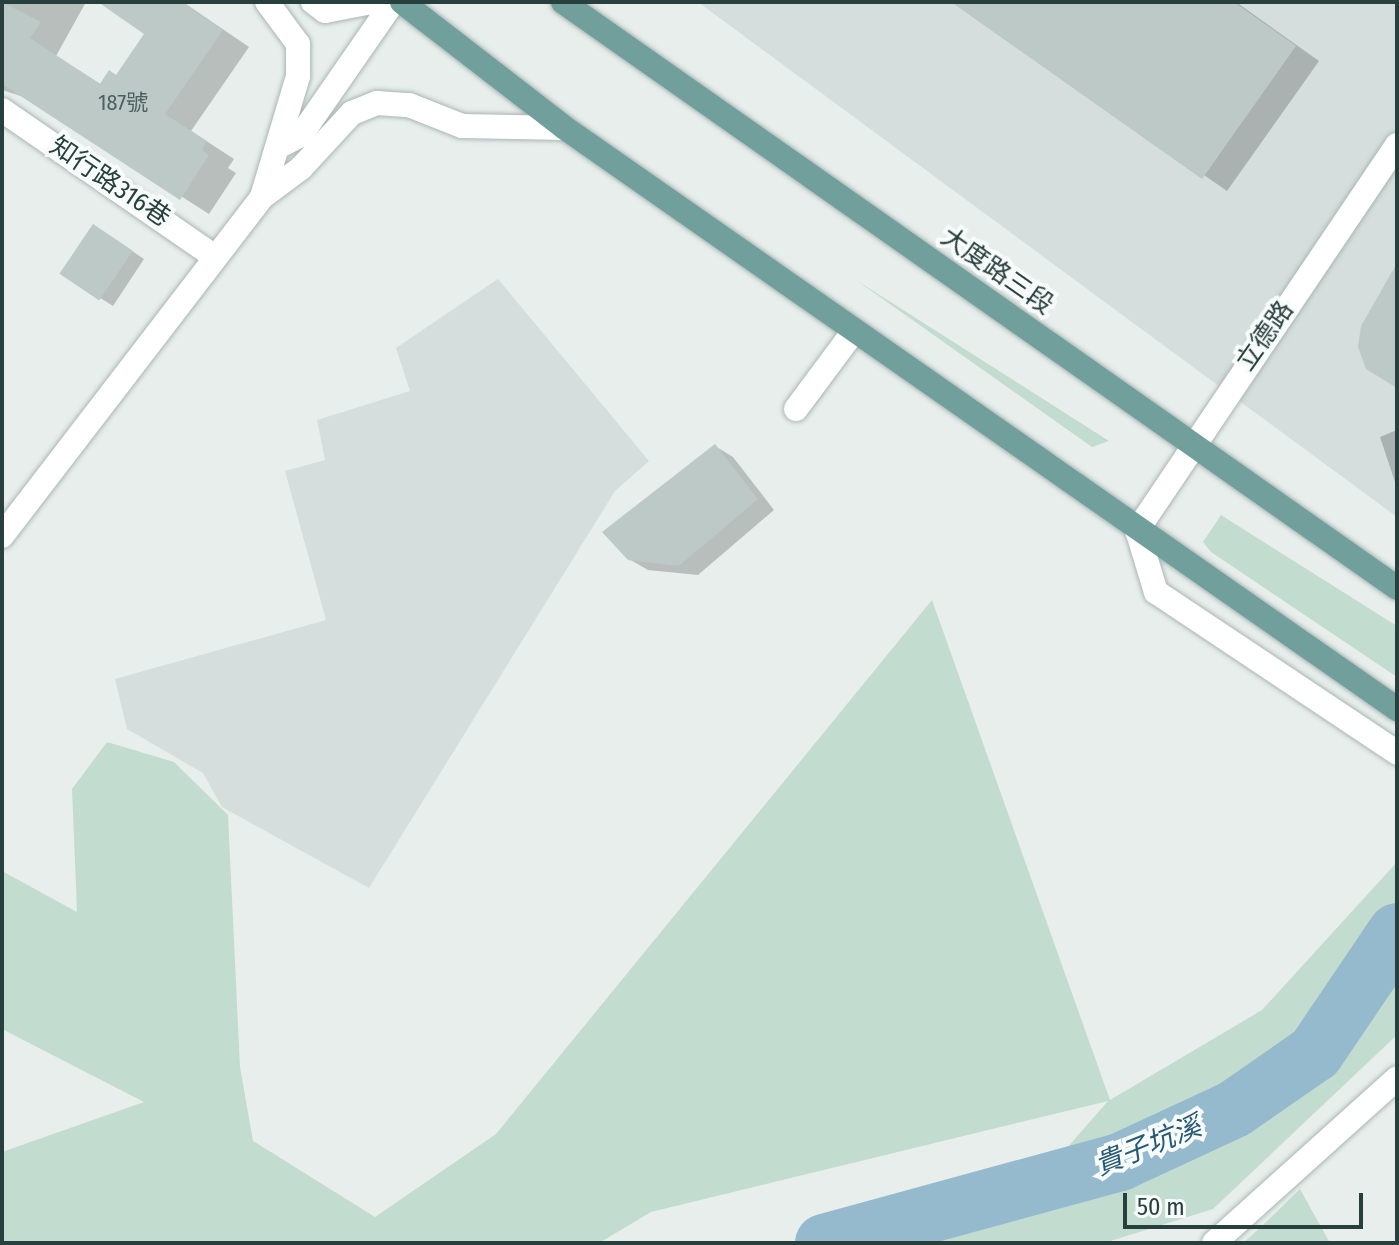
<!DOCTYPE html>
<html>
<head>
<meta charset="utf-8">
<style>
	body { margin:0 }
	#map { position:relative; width:1399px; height:1245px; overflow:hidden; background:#e7eeec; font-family:"Fira Sans Condensed","Noto Sans TC",sans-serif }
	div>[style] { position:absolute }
	.built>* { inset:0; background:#d5dedc }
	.green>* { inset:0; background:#c2ddcf }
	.shadow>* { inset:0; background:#0003 }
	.river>* { height:58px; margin:-29px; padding:0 29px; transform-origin:29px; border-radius:29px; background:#95b9cd }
	.building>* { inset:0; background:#bcc9c6; transform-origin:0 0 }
	.roads { filter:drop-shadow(0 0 2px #aab6b4) drop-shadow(0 0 2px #aab6b4) }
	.minor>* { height:24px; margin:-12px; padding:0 12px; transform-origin:12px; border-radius:12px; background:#fff }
	.major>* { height:24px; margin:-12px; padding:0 12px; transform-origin:12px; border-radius:12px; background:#709f9c }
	span { translate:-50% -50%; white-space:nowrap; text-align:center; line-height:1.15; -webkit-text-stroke:8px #f7fbfa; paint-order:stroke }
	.number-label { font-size:22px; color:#4c625f }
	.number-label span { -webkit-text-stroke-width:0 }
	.street-label { font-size:26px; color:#273f3d }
	.water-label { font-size:28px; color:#265976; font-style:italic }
	.frame { position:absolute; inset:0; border:4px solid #273f3d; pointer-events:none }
	.scale { position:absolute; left:1123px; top:1193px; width:240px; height:36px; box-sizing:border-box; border:4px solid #273f3d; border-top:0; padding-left:10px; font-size:24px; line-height:28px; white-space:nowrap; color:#273f3d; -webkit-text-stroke:6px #f7fbfa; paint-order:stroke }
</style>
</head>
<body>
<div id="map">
	<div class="built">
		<i style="clip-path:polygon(698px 2px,1397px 2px,1397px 517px,1140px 328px)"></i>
		<i style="clip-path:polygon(498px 279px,649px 461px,615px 491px,369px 888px,222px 807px,203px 773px,127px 729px,115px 679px,326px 620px,285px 471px,325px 460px,317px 420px,410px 391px,396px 348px)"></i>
	</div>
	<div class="green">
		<i style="clip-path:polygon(856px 280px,1109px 441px,1092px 447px)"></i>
		<i style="clip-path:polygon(1221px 515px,1397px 626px,1397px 677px,1211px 552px,1203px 542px)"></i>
		<i style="clip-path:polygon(932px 600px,1110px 1100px,1262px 1010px,1397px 862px,1397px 1035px,1213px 1209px,1104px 1243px,898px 1243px,1004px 1220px,1108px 1101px,651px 1212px,599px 1243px,2px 1243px,2px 1152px,144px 1102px,2px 1029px,2px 871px,77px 912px,72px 789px,107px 742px,174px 762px,228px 815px,240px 1067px,253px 1141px,375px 1217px,496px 1134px)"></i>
		<i style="clip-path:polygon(1300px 1189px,1330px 1243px,1243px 1243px,1261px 1227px)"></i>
	</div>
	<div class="shadow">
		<i style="clip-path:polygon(2px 2px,86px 2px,56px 56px,102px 85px,116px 77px,147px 33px,101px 2px,183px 2px,249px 47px,191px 131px,234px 159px,228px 168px,236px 173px,209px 214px,27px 98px,2px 90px)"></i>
		<i style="clip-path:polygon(955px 2px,1236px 2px,1319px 61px,1227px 191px)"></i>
		<i style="clip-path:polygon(105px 233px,144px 259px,113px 306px,62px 274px)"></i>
		<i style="clip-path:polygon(1397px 430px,1397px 488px,1380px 437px)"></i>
		<i style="clip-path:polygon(715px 446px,733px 457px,774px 510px,698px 575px,648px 570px,629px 559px)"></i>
	</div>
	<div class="river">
		<i style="left:824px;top:1243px;width:307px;rotate:-15.3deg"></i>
		<i style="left:1120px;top:1162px;width:126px;rotate:-24.9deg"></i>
		<i style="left:1234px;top:1109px;width:98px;rotate:-34.7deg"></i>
		<i style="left:1315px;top:1053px;width:146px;rotate:-55.9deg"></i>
	</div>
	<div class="building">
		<i style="clip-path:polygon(2px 2px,41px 22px,30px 38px,100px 84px,109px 70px,116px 75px,144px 34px,98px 2px,182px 2px,223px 30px,165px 114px,207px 141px,202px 150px,209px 155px,180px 200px,2px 84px)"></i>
		<i style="clip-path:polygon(951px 2px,1234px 2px,1296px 46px,1202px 179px)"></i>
		<i style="left:93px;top:224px;width:48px;height:60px;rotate:34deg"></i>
		<i style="clip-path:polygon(1397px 263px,1397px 388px,1366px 369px,1358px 347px,1361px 326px)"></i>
		<i style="clip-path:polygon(715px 444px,758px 499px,679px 566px,628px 560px,602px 532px)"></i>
	</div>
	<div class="roads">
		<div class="minor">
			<i style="left:313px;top:2px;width:15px;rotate:37deg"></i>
			<i style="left:325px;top:11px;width:48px;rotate:-10.8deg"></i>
			<i style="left:2px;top:110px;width:259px;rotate:34.6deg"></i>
			<i style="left:1397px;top:145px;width:465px;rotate:124deg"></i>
			<i style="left:1137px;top:530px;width:65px;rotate:73deg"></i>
			<i style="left:1156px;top:592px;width:290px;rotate:33.7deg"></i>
			<i style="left:278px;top:147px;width:26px;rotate:-28deg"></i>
			<i style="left:301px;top:135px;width:162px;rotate:-55.3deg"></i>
			<i style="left:262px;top:197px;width:126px;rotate:-73.4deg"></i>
			<i style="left:298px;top:76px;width:32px;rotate:-90deg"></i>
			<i style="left:298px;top:44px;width:52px;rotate:-126.4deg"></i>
			<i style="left:796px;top:409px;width:97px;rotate:-53.4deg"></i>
			<i style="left:2px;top:536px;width:427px;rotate:-52.5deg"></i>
			<i style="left:262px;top:197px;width:49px;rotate:-36.6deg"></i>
			<i style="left:301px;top:168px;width:75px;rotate:-47.2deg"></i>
			<i style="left:352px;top:113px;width:27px;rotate:-22deg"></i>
			<i style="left:377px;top:103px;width:32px;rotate:4deg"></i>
			<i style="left:409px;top:105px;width:57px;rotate:21.6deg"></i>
			<i style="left:462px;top:126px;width:103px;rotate:1.1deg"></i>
			<i style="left:1214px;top:1243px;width:246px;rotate:-42deg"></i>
		</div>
		<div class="major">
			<i style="left:402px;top:2px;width:206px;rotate:37.7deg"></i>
			<i style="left:565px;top:128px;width:1015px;rotate:34.93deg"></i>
			<i style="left:563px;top:2px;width:1019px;rotate:35.09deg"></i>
		</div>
	</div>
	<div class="number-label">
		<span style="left:123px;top:103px">187號</span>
	</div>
	<div class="street-label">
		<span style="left:110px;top:182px;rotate:34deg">知行路316巷</span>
		<span style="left:997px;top:271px;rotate:35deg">大度路三段</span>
		<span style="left:1265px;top:336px;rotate:-55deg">立德路</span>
	</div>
	<div class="water-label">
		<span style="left:1148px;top:1146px;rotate:-22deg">貴子坑溪</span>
	</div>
	<div class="frame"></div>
	<div class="scale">50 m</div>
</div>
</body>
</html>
